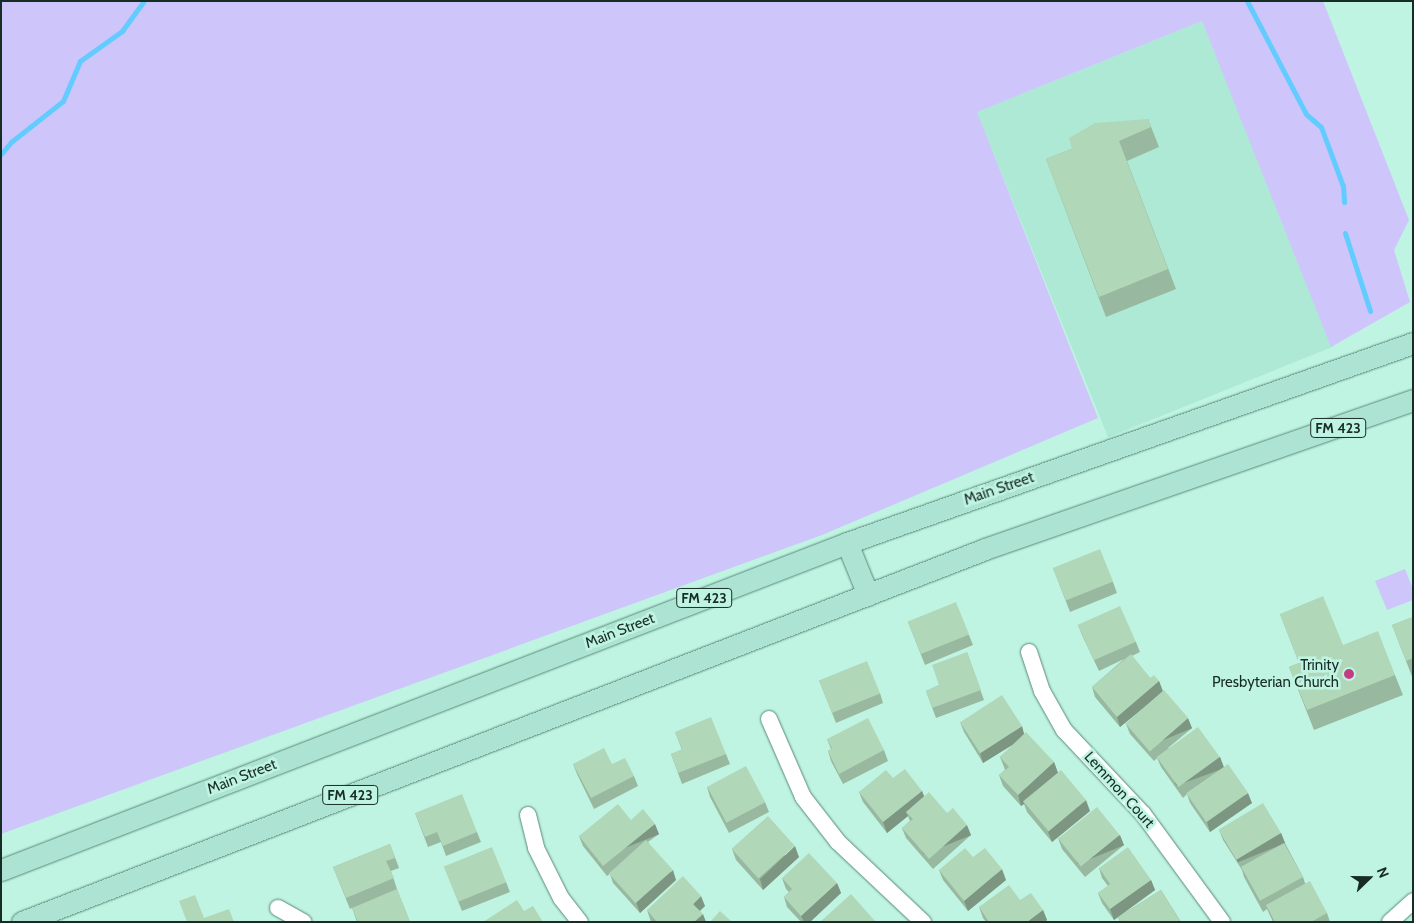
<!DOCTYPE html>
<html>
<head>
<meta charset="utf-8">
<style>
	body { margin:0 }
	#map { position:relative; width:1414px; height:923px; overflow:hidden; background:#c0f4e2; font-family:Cabin,sans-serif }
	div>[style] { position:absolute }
	.built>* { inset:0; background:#ade9d5; transform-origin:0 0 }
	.green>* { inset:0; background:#cec5fb }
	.stream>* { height:5px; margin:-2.5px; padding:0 2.5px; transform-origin:2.5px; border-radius:2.5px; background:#62ccff }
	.roads { filter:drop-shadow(0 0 1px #59897a) drop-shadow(0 0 1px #59897a) }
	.minor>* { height:16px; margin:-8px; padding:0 8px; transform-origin:8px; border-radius:8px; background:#fff }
	.major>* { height:21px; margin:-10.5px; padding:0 10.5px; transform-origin:10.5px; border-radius:10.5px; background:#ace3d2 }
	.wall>* { inset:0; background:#98b99f }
	.shaded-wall>* { inset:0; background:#7c9682; transform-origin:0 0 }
	.building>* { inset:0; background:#b1d7b9; transform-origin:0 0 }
	.dots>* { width:14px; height:14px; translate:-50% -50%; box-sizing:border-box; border:2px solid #c0f4e2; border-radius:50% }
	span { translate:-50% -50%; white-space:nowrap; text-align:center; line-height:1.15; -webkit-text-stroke:5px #c0f4e2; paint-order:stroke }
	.shield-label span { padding:1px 4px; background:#c0f4e2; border:1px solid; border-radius:4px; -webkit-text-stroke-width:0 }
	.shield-label { font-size:14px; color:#182c26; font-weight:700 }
	.street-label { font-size:15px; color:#182c26 }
	.poi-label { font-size:15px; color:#182c26 }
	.right { translate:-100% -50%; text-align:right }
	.frame { position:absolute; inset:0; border:2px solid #182c26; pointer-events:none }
	.north { position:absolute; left:1344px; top:853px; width:50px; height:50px; -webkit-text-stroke:4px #c0f4e2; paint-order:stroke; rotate:68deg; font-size:14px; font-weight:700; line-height:20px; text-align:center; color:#182c26 }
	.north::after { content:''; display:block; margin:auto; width:18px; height:22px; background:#182c26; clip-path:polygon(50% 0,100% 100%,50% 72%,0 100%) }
</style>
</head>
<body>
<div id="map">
	<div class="built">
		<i style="left:1202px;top:21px;width:351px;height:243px;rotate:68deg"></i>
	</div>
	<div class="green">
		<i style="clip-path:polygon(1px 1px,1323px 1px,1409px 220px,1394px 250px,1410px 302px,1331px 347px,1202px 21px,977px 112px,1098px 418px,822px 535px,1px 834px)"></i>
		<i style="clip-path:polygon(1405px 569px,1413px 589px,1413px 600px,1387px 610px,1375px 581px)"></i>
	</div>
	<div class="stream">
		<i style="left:1247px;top:1px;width:127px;rotate:62.4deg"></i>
		<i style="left:1306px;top:114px;width:20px;rotate:41deg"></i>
		<i style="left:1321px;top:127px;width:63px;rotate:69.6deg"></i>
		<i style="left:1343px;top:186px;width:16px;rotate:86deg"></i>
		<i style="left:1px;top:154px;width:16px;rotate:-50deg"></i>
		<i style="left:11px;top:142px;width:66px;rotate:-38.3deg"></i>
		<i style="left:63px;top:101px;width:43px;rotate:-67deg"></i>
		<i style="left:80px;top:61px;width:52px;rotate:-35.5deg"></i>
		<i style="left:122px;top:31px;width:37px;rotate:-54deg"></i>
		<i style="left:1345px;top:233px;width:82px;rotate:72.2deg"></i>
	</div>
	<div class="roads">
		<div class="minor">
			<i style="left:1029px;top:652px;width:41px;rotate:71.6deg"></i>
			<i style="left:1042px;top:691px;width:45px;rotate:60.6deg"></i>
			<i style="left:1064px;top:730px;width:115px;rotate:46.8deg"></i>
			<i style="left:1143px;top:814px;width:134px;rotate:53.8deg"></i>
			<i style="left:769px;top:719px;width:85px;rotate:66.4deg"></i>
			<i style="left:803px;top:797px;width:57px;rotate:52.1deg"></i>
			<i style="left:838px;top:842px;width:117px;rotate:43.3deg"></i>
			<i style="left:528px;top:815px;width:34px;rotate:76deg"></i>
			<i style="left:536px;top:848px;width:56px;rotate:63.4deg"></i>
			<i style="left:561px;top:898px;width:31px;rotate:52deg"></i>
			<i style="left:278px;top:908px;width:29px;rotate:29deg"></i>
			<i style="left:1390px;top:922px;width:31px;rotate:-42deg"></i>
		</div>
		<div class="major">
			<i style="left:847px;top:543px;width:56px;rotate:68deg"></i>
			<i style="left:1px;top:870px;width:907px;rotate:-21.13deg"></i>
			<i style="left:847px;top:543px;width:600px;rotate:-19.46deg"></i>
			<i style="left:22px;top:922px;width:1033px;rotate:-21.17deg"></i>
			<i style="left:985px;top:549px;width:453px;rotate:-19.2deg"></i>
		</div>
	</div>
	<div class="wall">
		<i style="clip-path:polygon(1148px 119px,1159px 147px,1127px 161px,1176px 289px,1106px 317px,1046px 159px)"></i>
		<i style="clip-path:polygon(1053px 568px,1113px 582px,1117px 593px,1070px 612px)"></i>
		<i style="clip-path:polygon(1280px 614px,1343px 645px,1395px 675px,1403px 695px,1314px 730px,1289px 667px,1299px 663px)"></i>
		<i style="clip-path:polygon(1413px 617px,1413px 679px,1392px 625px)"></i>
		<i style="clip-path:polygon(908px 622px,969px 635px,973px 645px,925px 665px)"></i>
		<i style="clip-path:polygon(1078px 625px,1136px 642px,1140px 652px,1132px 656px,1150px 678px,1159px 681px,1163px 691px,1192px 728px,1168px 748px,1220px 757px,1224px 767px,1252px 803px,1210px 832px,1190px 803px,1187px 794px,1183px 798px,1161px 767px,1157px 758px,1154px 761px,1130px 734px,1126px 724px,1157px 697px,1120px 727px,1095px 697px,1092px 687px,1124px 659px,1099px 671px,1082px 635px)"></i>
		<i style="clip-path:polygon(967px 652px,984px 700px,936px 718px,926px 691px,939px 685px)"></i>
		<i style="clip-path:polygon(819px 680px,880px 693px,883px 703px,836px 723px)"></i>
		<i style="clip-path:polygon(960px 722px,1024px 734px,1054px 762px,1058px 773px,1090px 811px,1052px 842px,1027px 812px,1024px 804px,1021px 806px,1003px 786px,999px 775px,1005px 770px,1004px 767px,1000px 757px,1014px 744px,983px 763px,964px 732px)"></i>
		<i style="clip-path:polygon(675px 732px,726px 754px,730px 764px,682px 784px,671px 754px,682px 750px)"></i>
		<i style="clip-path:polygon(827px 739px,884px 750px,888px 761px,843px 784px,831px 761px,828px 751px,831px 749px)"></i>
		<i style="clip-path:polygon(573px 764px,612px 764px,634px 776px,638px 786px,594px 809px,577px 774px)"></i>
		<i style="clip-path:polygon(893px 778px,922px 791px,924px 797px,947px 813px,971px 835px,933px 869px,906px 838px,902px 828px,910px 821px,908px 816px,887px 833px,863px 802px,859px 792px)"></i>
		<i style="clip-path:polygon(707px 787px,765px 802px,769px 812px,729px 833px,710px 797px)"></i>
		<i style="clip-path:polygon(415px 813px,477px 832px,481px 842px,446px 856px,441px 842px,428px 847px)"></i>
		<i style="clip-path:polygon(631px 820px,659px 834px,648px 842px,676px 880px,640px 913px,613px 883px,610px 874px,607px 876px,583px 846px,579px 836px)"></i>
		<i style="clip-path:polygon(1219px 830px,1281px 833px,1285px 843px,1303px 877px,1305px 883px,1327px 913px,1330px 922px,1273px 922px,1267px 909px,1263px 912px,1244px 877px,1242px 870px,1223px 840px)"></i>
		<i style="clip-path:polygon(1058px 838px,1124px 845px,1085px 877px,1062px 849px)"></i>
		<i style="clip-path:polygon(390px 844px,399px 868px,391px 871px,397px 889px,410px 922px,357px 922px,352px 908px,350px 909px,333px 867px)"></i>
		<i style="clip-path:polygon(732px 849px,799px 857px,763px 890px,736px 860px)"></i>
		<i style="clip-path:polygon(973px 857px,1006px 880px,968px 911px,943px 880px,939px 870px)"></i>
		<i style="clip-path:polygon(444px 866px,506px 882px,510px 892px,462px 911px)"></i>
		<i style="clip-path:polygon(1099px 868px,1151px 880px,1155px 890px,1118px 917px,1161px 890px,1181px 922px,1120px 922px,1118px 917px,1114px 920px,1102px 903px,1098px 893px,1108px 886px,1102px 878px)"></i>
		<i style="clip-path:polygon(782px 878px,837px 883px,841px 893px,810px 922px,801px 922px,787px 907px,784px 897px,789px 892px,786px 889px)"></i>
		<i style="clip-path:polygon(1020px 900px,1043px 910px,1047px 920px,1045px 922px,986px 922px,983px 918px,979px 907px)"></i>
		<i style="clip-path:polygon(705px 906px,700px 911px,706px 922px,651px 922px,647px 910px)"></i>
	</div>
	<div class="shaded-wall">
		<i style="clip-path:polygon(1159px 681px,1163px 692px,1120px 727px,1117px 717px)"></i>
		<i style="left:1188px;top:718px;width:11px;height:50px;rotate:68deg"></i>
		<i style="clip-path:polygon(1022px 726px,1025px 737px,983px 763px,980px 753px)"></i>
		<i style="left:1220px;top:757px;width:12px;height:51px;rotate:70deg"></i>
		<i style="clip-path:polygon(1054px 762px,1058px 773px,1023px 801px,1024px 804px,1021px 806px,1018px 795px)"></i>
		<i style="clip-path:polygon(922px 791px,926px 801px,906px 812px,908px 816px,887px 833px,883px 822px)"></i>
		<i style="clip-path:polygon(1248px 793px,1252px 803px,1210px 832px,1207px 822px)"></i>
		<i style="clip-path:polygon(1086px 800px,1090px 811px,1052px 842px,1048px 832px)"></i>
		<i style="left:655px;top:824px;width:11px;height:67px;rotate:68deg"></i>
		<i style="left:967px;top:825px;width:11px;height:51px;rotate:68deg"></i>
		<i style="left:1281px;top:833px;width:11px;height:51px;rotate:68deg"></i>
		<i style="left:1120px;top:835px;width:11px;height:50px;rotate:68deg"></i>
		<i style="clip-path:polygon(795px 846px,799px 857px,763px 890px,760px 879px)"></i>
		<i style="clip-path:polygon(1002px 869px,1006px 880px,968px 911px,964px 901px)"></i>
		<i style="clip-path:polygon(673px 870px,676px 880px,640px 913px,636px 902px)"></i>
		<i style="clip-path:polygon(1151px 880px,1155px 890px,1114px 920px,1110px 909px)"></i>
		<i style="clip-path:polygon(837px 883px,841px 893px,810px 922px,804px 922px,801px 916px)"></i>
		<i style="clip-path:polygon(701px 896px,705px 906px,696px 914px,693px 904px)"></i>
		<i style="clip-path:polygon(1043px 910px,1047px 920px,1045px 922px,1027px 922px)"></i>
		<i style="clip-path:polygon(703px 914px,706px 922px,694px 922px)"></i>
	</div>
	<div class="building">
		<i style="clip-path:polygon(1148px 119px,1151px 127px,1119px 141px,1168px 269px,1099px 297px,1046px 159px,1072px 149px,1069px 138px,1095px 123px)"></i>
		<i style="left:1100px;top:549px;width:35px;height:51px;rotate:68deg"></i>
		<i style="clip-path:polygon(1323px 596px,1343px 645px,1378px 631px,1395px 675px,1307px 710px,1289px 667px,1299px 663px,1280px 614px)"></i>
		<i style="left:956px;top:602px;width:35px;height:52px;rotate:68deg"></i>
		<i style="left:1120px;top:606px;width:39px;height:46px;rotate:66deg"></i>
		<i style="clip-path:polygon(1413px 617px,1413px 658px,1406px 661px,1392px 625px)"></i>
		<i style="clip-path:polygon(967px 652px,981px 690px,932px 708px,926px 691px,939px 685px,932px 665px)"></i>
		<i style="clip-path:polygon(1131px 654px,1150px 678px,1154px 675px,1159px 681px,1117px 717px,1092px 687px)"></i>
		<i style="left:867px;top:661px;width:35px;height:52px;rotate:68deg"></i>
		<i style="left:1164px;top:690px;width:37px;height:51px;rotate:49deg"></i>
		<i style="left:1002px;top:695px;width:37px;height:50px;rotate:57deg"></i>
		<i style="clip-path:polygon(711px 717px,726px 754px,678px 773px,671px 754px,682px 749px,675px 732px)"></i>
		<i style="clip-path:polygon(868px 718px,884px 750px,839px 774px,828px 751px,832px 748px,827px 739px)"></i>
		<i style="left:1198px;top:727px;width:37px;height:51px;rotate:54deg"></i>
		<i style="clip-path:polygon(1026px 732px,1054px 762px,1018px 795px,999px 775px,1009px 767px,1000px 757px)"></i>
		<i style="clip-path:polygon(604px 748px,612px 764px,625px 758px,634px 776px,591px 798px,573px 764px)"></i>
		<i style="left:1228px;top:764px;width:35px;height:51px;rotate:55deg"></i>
		<i style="left:746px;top:766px;width:41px;height:44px;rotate:62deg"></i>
		<i style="clip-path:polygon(905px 769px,922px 791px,883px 822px,859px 792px,886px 770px,893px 778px)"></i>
		<i style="left:1061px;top:770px;width:39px;height:49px;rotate:50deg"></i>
		<i style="clip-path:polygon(929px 792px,947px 813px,953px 808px,967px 825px,929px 859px,902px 828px,913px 819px,906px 812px)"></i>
		<i style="clip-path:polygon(462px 794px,477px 832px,443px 846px,437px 832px,425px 837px,415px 813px)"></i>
		<i style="left:1263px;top:803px;width:35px;height:52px;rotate:59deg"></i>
		<i style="clip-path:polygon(618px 804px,631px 820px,643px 809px,655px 824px,603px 866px,579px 836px)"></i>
		<i style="left:1097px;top:807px;width:36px;height:50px;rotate:51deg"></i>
		<i style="left:768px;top:816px;width:40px;height:49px;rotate:48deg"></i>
		<i style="left:646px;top:840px;width:40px;height:50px;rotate:48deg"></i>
		<i style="left:1284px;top:843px;width:39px;height:49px;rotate:61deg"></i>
		<i style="clip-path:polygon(390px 844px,395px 858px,386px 861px,394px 878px,346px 898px,333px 867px)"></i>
		<i style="left:492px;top:847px;width:38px;height:52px;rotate:68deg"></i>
		<i style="clip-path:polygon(1128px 847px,1151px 880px,1110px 909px,1098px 893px,1110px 884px,1099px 868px)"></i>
		<i style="clip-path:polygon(965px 848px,973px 857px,985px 848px,1002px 869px,964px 901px,939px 870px)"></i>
		<i style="clip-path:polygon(809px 853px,837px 883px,801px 916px,784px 897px,792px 889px,782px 878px)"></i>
		<i style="clip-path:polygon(683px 876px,701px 896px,693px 904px,703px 914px,694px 922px,657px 922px,647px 910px)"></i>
		<i style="clip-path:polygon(1310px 881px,1327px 913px,1311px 922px,1275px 922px,1266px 905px)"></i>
		<i style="clip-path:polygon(1009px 885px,1020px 900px,1031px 893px,1043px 910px,1027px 922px,989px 922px,979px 907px)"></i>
		<i style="clip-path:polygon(397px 889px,410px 922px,358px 922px,352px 908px)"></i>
		<i style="clip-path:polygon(1161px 890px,1180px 921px,1179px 922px,1121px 922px,1118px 917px)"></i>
		<i style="clip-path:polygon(851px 894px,875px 921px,875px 922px,820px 922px)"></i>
		<i style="clip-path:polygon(195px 895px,204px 918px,229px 909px,234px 922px,187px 922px,179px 901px)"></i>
		<i style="clip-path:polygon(517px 900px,524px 911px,533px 906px,543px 922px,483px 922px)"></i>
		<i style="clip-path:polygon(720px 911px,732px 922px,710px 922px)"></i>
	</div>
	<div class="dots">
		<i style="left:1349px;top:674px;background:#c23e83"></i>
	</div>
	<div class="shield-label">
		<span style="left:1338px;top:428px">FM 423</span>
		<span style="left:704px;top:598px">FM 423</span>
		<span style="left:350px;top:795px">FM 423</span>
	</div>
	<div class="street-label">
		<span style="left:999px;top:489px;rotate:-19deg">Main Street</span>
		<span style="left:620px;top:631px;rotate:-21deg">Main Street</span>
		<span style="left:242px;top:777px;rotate:-21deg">Main Street</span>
		<span style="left:1119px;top:790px;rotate:48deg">Lemmon Court</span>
	</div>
	<div class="poi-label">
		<span class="right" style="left:1339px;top:674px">Trinity<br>Presbyterian Church</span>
	</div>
	<div class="frame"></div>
	<div class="north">N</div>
</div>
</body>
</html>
